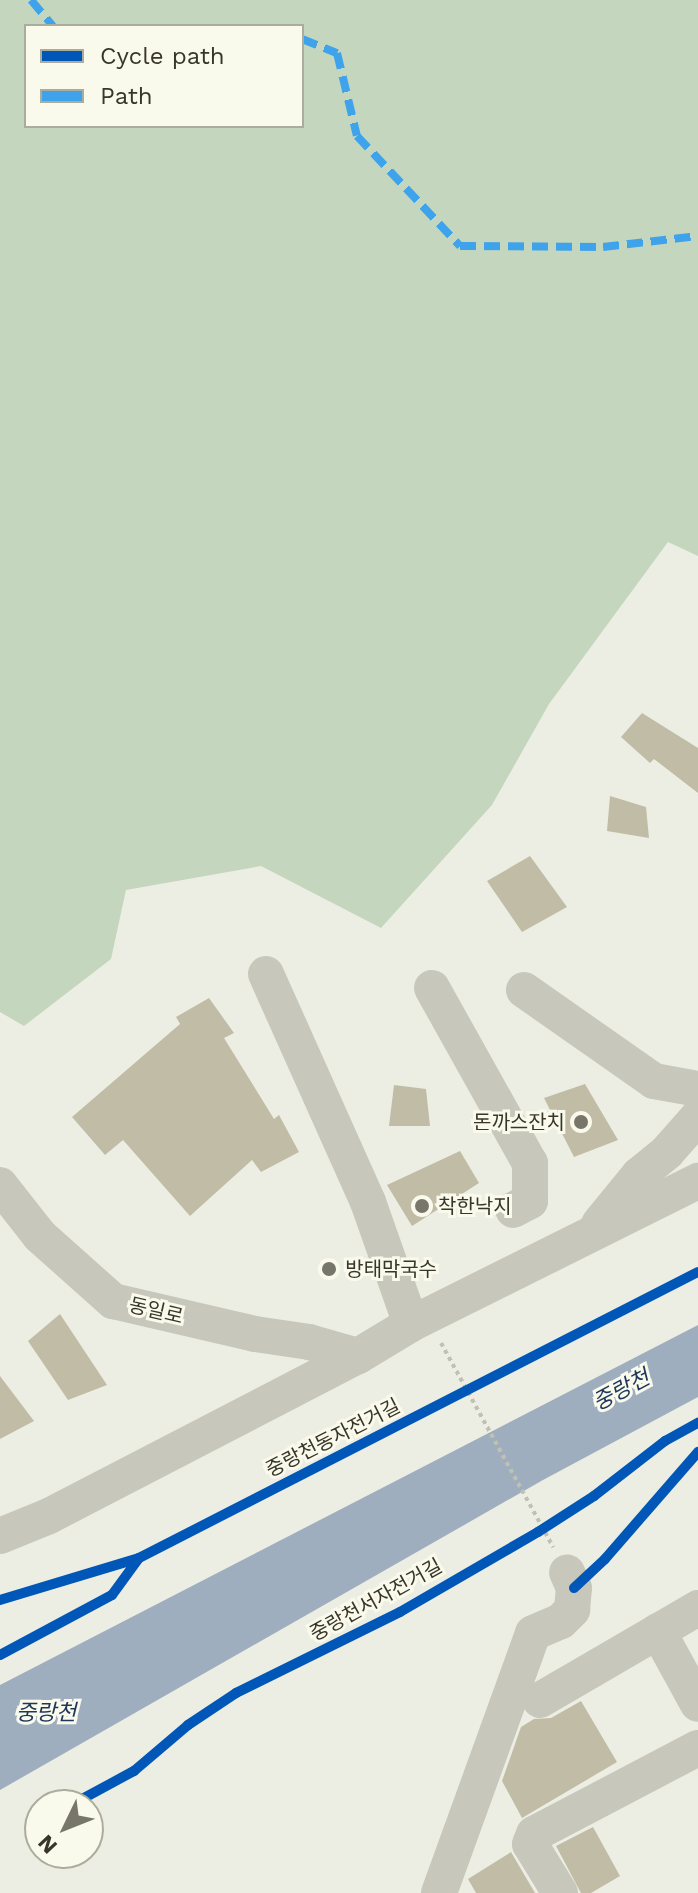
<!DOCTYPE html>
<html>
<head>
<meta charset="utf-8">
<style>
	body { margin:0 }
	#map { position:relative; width:698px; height:1893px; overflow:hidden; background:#edeee3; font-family:"Work Sans","Noto Sans KR",sans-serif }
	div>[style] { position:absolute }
	.green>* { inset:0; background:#c4d6bd }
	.water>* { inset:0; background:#9faebf }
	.building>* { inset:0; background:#c1bca5 }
	.path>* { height:4px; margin-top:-2px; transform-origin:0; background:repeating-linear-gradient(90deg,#c0c0b4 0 4px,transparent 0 8px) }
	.minor>* { height:36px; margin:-18px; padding:0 18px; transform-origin:18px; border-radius:18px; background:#c7c7bc }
	.quiet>* { height:8px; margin-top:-4px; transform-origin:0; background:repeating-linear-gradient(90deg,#3fa3eb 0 16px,transparent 0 24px) }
	.cycleway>* { height:10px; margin:-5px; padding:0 5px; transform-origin:5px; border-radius:5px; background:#0057b8 }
	.dots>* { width:22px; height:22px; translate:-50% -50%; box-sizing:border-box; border:4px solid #f9faeb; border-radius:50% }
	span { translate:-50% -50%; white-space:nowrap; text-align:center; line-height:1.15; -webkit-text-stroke:6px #f9faeb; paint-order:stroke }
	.poi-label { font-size:20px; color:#393629 }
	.right { translate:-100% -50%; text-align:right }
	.left { translate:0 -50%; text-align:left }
	.street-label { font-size:20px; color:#393629 }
	.water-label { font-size:22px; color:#1e365b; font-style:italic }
	.legend { position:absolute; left:24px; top:24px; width:280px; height:104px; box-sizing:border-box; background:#f9faeb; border:2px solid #acac9d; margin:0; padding:10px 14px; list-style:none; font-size:24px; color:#393629 }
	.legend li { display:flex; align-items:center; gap:16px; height:40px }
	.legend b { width:40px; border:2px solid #acac9d }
	.north { position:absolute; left:24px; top:1789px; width:80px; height:80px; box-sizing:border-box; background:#f9faeb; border:2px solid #acac9d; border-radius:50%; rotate:227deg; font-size:22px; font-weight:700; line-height:32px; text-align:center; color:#393629 }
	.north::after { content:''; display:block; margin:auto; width:28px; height:36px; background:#78766a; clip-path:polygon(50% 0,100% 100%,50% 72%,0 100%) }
</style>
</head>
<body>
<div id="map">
	<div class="green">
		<i style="clip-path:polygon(evenodd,0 0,698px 0,698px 556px,668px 542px,549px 704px,492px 805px,381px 928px,261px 866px,126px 890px,111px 959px,24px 1026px,0 1012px,0 0,26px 26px,302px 26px,302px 126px,26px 126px,26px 26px)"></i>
	</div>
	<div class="water">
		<i style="clip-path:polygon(698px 1325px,698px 1397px,543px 1480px,0 1790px,0 1685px)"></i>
	</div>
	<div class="building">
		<i style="clip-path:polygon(642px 713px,698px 748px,698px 793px,654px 759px,650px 763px,621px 737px)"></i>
		<i style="clip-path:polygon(610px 796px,646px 807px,649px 838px,607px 831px)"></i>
		<i style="clip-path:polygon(530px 856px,567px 907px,522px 932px,487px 881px)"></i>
		<i style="clip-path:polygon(209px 998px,234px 1033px,224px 1038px,274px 1119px,279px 1115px,299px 1152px,261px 1172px,252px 1160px,190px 1216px,123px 1140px,105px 1155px,72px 1117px,180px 1024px,176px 1017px)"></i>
		<i style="clip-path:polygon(585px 1084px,618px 1140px,574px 1157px,544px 1098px)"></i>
		<i style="clip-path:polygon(394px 1085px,426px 1089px,430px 1126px,389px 1126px)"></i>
		<i style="clip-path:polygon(460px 1151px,479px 1183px,412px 1226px,387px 1185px)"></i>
		<i style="clip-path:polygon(60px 1314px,107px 1385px,68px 1400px,28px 1341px)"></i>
		<i style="clip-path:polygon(0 1376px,34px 1421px,0 1439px)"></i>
		<i style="clip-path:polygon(581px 1701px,617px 1762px,522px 1818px,502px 1781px,521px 1727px,534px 1719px,551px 1718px)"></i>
		<i style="clip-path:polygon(593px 1827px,620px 1876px,591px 1893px,581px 1893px,556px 1846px)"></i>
		<i style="clip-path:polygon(511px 1852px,535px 1893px,476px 1893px,468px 1879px)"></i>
	</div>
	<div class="path">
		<i style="left:441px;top:1343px;width:233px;rotate:61.2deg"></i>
	</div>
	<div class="minor">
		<i style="left:266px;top:974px;width:250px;rotate:65.9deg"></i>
		<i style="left:368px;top:1202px;width:129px;rotate:70.6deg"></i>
		<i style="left:432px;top:988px;width:201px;rotate:60.8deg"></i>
		<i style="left:530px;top:1163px;width:38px;rotate:90deg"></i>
		<i style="left:530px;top:1201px;width:19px;rotate:152deg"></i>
		<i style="left:524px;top:990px;width:159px;rotate:35deg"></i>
		<i style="left:654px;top:1081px;width:45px;rotate:10.3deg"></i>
		<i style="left:0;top:1185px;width:65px;rotate:51.9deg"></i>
		<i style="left:40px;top:1236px;width:98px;rotate:41.7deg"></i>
		<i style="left:113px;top:1301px;width:146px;rotate:13.1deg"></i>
		<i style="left:255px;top:1334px;width:55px;rotate:8.4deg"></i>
		<i style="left:309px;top:1342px;width:51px;rotate:15.9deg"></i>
		<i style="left:599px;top:1224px;width:63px;rotate:-50.8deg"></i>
		<i style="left:639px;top:1175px;width:36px;rotate:-39deg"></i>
		<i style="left:667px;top:1152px;width:47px;rotate:-48.5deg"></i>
		<i style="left:0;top:1536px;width:53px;rotate:-22.2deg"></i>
		<i style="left:49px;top:1516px;width:348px;rotate:-27.4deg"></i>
		<i style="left:358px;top:1356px;width:62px;rotate:-31.1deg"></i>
		<i style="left:411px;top:1324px;width:321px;rotate:-26.5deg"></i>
		<i style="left:658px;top:1631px;width:83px;rotate:61.3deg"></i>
		<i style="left:540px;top:1700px;width:183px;rotate:-30.2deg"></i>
		<i style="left:439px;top:1893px;width:276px;rotate:-70.1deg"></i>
		<i style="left:533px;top:1633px;width:30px;rotate:-23deg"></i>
		<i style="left:561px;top:1621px;width:16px;rotate:-45deg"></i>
		<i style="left:572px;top:1610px;width:22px;rotate:-85deg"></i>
		<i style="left:574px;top:1588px;width:17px;rotate:-114deg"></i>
		<i style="left:560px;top:1893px;width:57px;rotate:-121.5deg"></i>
		<i style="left:530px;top:1844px;width:11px;rotate:-68deg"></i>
		<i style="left:534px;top:1834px;width:185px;rotate:-27.7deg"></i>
	</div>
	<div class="quiet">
		<i style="left:31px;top:0;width:34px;rotate:50deg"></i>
		<i style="left:302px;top:39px;width:38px;rotate:22deg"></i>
		<i style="left:337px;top:53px;width:85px;rotate:76.5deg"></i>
		<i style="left:357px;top:136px;width:151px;rotate:46.9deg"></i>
		<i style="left:460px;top:246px;width:143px;rotate:0.4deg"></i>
		<i style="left:603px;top:247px;width:96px;rotate:-6.6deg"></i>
	</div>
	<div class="cycleway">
		<i style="left:574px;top:1588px;width:42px;rotate:-43.1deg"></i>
		<i style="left:605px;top:1559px;width:142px;rotate:-49deg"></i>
		<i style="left:0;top:1600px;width:145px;rotate:-16.8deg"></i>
		<i style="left:0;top:1655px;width:127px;rotate:-28.2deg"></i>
		<i style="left:112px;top:1595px;width:46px;rotate:-53.9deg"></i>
		<i style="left:139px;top:1558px;width:628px;rotate:-27.1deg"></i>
		<i style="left:71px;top:1805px;width:72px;rotate:-28.4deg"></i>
		<i style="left:134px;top:1771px;width:71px;rotate:-40.4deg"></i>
		<i style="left:188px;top:1725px;width:58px;rotate:-33.7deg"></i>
		<i style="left:236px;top:1693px;width:183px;rotate:-26.3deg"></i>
		<i style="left:400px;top:1612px;width:160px;rotate:-30.1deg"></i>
		<i style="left:538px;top:1532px;width:67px;rotate:-32.7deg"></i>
		<i style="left:594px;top:1496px;width:90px;rotate:-37.8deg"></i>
		<i style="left:665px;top:1441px;width:38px;rotate:-29deg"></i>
	</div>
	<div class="dots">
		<i style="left:581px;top:1122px;background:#78766a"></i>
		<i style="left:422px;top:1206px;background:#78766a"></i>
		<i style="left:329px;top:1269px;background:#78766a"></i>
	</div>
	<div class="poi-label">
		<span class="right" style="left:565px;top:1122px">돈까스잔치</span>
		<span class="left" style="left:438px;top:1206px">착한낙지</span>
		<span class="left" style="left:345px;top:1269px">방태막국수</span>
	</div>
	<div class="street-label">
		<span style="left:156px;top:1311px;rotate:13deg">동일로</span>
		<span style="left:333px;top:1438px;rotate:-27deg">중랑천동자전거길</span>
		<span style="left:376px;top:1600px;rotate:-29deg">중랑천서자전거길</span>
	</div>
	<div class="water-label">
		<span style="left:621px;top:1390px;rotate:-28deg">중랑천</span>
		<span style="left:46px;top:1713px">중랑천</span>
	</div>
	<ul class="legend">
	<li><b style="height:10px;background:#0057b8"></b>Cycle path</li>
	<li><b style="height:10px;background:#3fa3eb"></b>Path</li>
	</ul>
	<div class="north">N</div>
</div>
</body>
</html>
